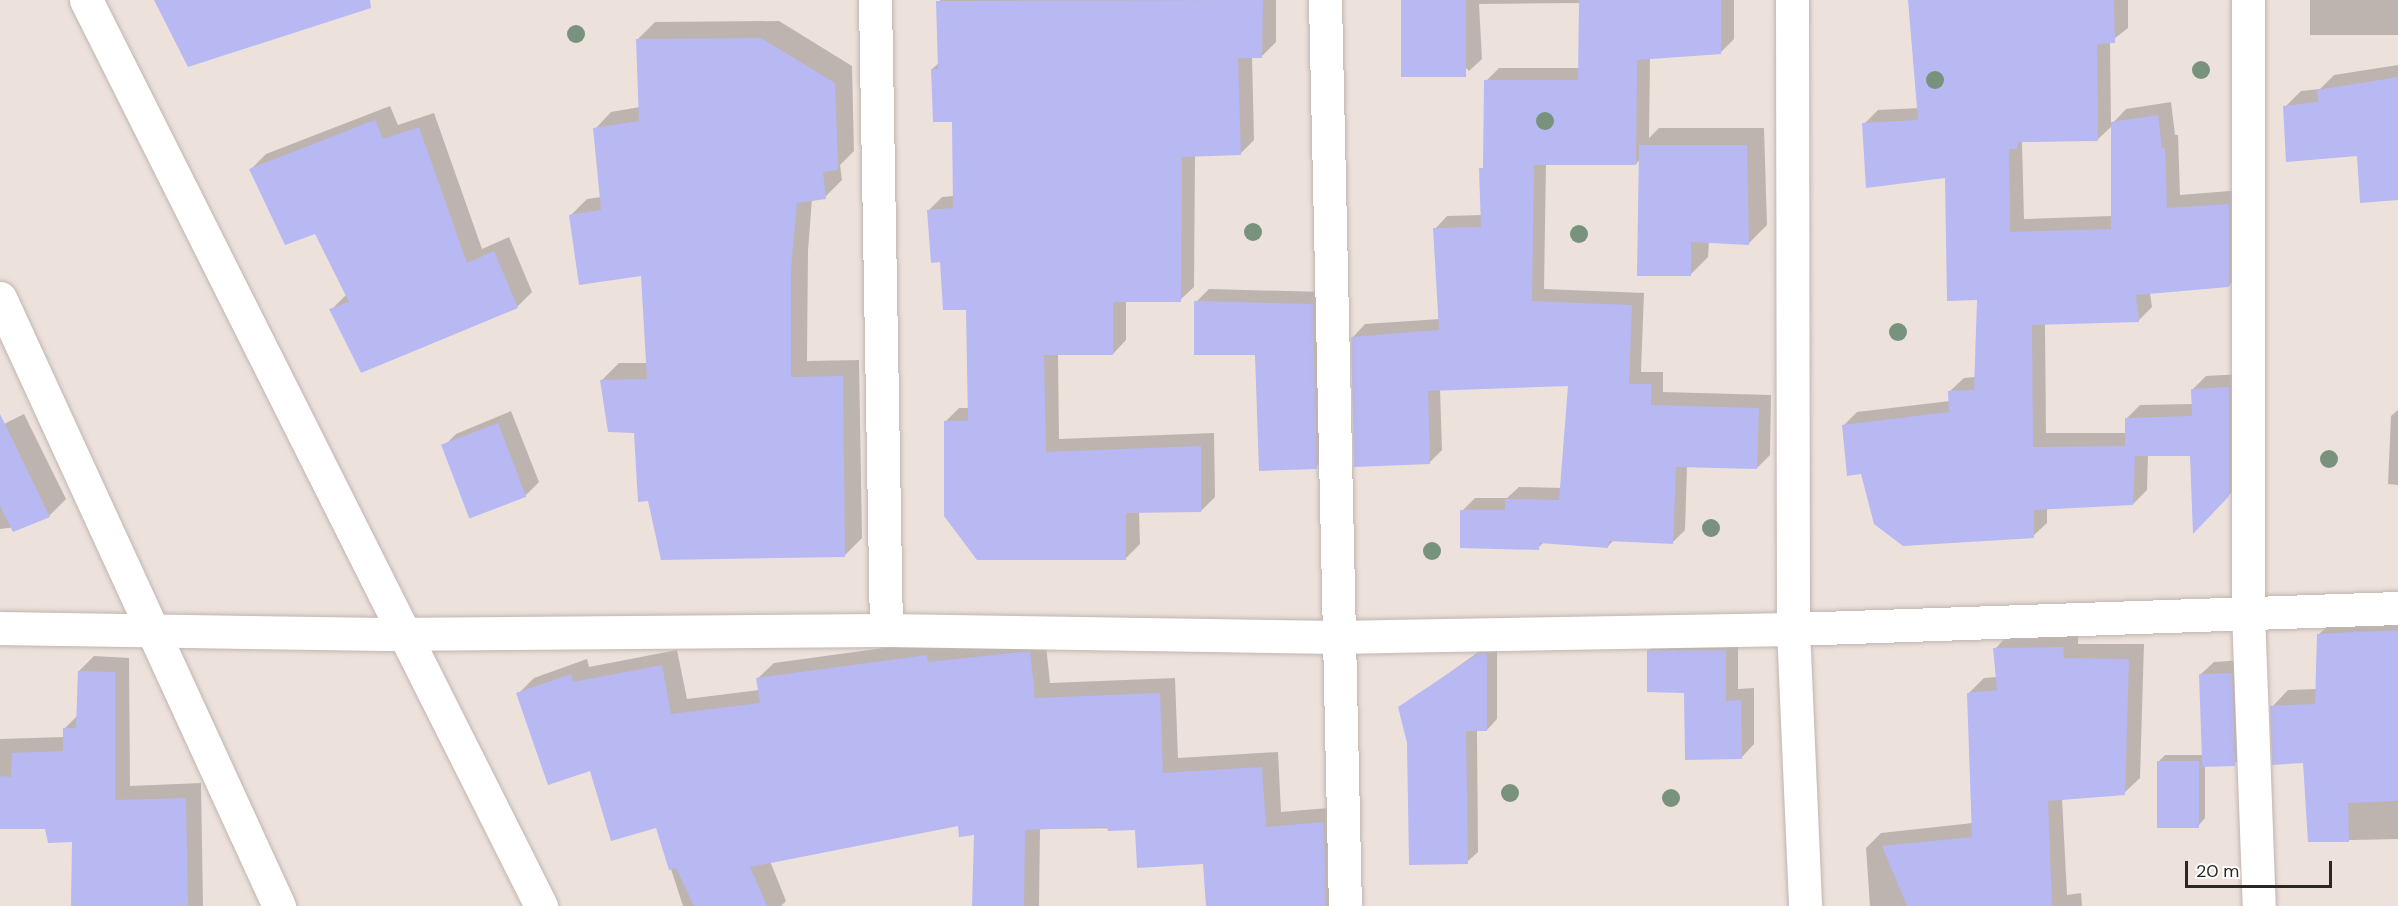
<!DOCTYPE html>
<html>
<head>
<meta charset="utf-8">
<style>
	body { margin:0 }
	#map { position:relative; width:2398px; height:906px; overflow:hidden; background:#ede1dc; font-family:"DM Sans",sans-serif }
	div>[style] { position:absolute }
	.shadow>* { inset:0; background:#0003; transform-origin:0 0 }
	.building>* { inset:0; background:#b8b8f3; transform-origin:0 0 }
	.roads { filter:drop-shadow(0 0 2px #c0b5af) drop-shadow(0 0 2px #c0b5af) }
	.minor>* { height:33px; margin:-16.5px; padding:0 16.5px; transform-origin:16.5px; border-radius:16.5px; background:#fff }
	.trees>* { width:18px; height:18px; margin:-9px; border-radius:50%; background:#79927e }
	span { translate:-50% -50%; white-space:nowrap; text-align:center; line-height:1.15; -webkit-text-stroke:4.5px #fff; paint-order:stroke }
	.scale { position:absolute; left:2185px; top:861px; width:147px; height:27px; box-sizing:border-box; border:3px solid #2b2725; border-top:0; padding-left:8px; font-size:18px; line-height:21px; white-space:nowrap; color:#2b2725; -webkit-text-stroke:4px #fff; paint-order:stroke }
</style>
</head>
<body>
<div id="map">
	<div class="shadow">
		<i style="clip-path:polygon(940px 0,1276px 0,1276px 42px,1262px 56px,1252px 56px,1254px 140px,1240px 154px,1195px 155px,1194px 287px,1180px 300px,1126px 300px,1126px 340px,1113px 354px,1058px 354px,1059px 439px,1214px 433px,1215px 497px,1201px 511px,1139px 511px,1140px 544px,1126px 558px,945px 422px,959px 408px,969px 408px,967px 308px,928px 211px,942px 197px,954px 196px,953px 120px,932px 69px,940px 62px)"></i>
		<i style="clip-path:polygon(1402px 0,1734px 0,1734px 39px,1721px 52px,1650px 57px,1649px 138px,1659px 128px,1764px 128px,1767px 225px,1749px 243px,1709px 241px,1708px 257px,1690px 275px,1640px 159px,1636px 164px,1546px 164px,1544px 289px,1644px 293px,1641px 372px,1663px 372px,1663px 392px,1771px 395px,1770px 455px,1757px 468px,1687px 466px,1685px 530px,1672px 543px,1614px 540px,1608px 546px,1544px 542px,1538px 548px,1462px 511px,1475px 498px,1507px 498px,1519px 487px,1562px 488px,1569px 384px,1440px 389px,1442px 450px,1429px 463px,1353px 337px,1365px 324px,1440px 319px,1435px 229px,1447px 216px,1482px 215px,1486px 81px,1499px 68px,1580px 68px,1580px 3px,1479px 4px,1482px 59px,1469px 71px)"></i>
		<i style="clip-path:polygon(evenodd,1909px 0,2128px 0,2128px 28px,2110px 42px,2111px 125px,2126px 109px,2171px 102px,2175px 135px,2178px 135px,2180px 195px,2242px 190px,2242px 272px,2229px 286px,2150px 293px,2152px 307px,2138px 321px,2045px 323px,2046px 433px,2126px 433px,2126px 419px,2140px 405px,2193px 404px,2193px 389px,2206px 376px,2242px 374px,2242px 481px,2207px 519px,2192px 454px,2148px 455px,2147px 490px,2133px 504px,2047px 508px,2047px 523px,2033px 536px,1862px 473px,1843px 426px,1857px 412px,1950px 401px,1950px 391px,1964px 378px,1976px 377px,1979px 299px,1946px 177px,1864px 124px,1878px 110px,1919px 108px,1909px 0,2113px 125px,2112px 216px,2024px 219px,2022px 142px,2097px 140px,2113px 125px)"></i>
		<i style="left:2310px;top:0;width:88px;height:35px"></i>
		<i style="clip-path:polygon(779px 21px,852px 66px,854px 151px,840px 165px,842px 180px,825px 197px,812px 199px,808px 251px,807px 361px,859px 360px,862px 538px,845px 555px,636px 432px,602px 380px,619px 363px,648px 363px,642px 274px,570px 216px,587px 199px,601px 197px,595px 129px,611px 112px,640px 107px,638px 39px,655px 22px)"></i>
		<i style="clip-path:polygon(2398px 65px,2398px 198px,2358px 155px,2285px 107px,2301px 91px,2320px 89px,2334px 75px)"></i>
		<i style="clip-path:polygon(390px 106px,398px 125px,434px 113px,482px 249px,509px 237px,532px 292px,517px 307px,331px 310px,347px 294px,316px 232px,251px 169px,266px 154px)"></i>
		<i style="clip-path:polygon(1209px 289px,1325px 292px,1329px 454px,1316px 467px,1257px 354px,1196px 302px)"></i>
		<i style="clip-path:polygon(2398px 410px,2398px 485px,2388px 484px,2391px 416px)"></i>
		<i style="clip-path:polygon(511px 411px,539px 482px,526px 495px,443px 447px,456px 434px)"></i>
		<i style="clip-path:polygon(24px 414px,66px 499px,49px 516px,24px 526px,0 529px,0 426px)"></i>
		<i style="clip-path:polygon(2398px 615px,2398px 839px,2309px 841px,2305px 762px,2272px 707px,2288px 690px,2317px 689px,2318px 635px,2335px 619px)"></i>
		<i style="clip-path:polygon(2010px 633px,2078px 633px,2078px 644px,2144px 644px,2140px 778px,2124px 793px,2062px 798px,2067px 895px,2081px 893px,2082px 906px,1870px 906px,1866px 848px,1881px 833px,1973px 823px,1968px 694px,1984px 678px,1997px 677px,1995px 649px)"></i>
		<i style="clip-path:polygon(1045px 636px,1050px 683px,1175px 678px,1178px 758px,1278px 752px,1281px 812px,1340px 807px,1352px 906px,1208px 906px,1205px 862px,1136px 828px,1040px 829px,1039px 906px,974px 906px,975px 833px,959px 824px,770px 861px,786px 901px,781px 906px,683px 906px,657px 826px,591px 769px,518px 694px,534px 678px,587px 659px,589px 667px,677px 650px,687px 699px,759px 690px,758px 678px,774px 663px,942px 640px)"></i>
		<i style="clip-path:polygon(1661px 638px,1738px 638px,1738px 689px,1754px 688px,1754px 744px,1742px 757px,1648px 651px)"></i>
		<i style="clip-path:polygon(1491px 643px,1497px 643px,1497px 719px,1487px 730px,1477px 730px,1478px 852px,1467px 862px,1409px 743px,1400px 708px)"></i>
		<i style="clip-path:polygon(94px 656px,129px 658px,130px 786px,201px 783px,203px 906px,73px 906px,74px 841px,47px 828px,0 828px,0 739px,64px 737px,64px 729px,78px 715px,79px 671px)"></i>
		<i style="clip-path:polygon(2244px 660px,2247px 752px,2234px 764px,2205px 766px,2205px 818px,2199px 825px,2158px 762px,2165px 755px,2204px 755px,2201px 674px,2214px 662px)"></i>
	</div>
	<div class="building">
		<i style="clip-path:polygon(154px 0,370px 0,371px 8px,188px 67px)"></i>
		<i style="clip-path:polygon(1263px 0,1262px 58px,1238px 58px,1241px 155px,1182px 157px,1181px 302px,1113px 302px,1113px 355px,1044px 355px,1046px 452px,1201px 446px,1201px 512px,1126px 513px,1126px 560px,977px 560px,944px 516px,944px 421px,968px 421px,966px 310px,943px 310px,940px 262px,931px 263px,927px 210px,953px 208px,952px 122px,933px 122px,931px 69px,938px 69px,936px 1px)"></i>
		<i style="left:1401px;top:0;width:65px;height:77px"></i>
		<i style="clip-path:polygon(1579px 0,1721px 0,1721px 54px,1637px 60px,1636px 165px,1534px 165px,1532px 301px,1632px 305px,1629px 384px,1651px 384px,1651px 405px,1759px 408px,1757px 469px,1676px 467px,1673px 544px,1609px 541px,1608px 548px,1539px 543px,1539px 550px,1460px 548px,1460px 510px,1505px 510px,1505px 499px,1559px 500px,1568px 386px,1428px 391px,1430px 464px,1354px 467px,1351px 337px,1439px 330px,1433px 228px,1481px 227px,1479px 168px,1483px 168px,1484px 80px,1578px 80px)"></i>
		<i style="clip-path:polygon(1908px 0,2114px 0,2115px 43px,2097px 44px,2098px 141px,2018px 142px,2017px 149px,2009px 149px,2010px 232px,2111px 229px,2111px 122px,2158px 115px,2162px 148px,2165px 148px,2167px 208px,2229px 204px,2229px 287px,2136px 295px,2139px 322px,2032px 325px,2033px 447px,2125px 446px,2125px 418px,2192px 416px,2191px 389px,2229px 387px,2229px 496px,2193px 534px,2190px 456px,2135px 456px,2133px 505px,2034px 510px,2034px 538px,1903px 546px,1874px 524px,1861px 474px,1847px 476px,1842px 425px,1949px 412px,1948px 391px,1974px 390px,1977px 300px,1947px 301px,1945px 178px,1866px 188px,1862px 123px,1918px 120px)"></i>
		<i style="clip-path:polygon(761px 38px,835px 83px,838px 170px,823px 172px,826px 199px,797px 203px,791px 269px,791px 377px,843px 376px,845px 557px,661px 560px,648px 501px,638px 502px,634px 433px,608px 432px,600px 380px,647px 379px,641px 276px,579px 285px,569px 215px,601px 210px,593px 128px,639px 121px,636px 39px)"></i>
		<i style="clip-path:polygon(2398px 77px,2398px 200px,2360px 203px,2357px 156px,2286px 162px,2283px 106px,2318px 102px,2317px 90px)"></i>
		<i style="clip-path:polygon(375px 120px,383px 139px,419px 127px,467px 263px,494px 251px,518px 308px,361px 373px,329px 309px,349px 302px,315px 234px,285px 245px,249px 169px)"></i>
		<i style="clip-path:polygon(1639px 145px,1747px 145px,1749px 245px,1691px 242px,1691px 276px,1637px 276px)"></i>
		<i style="clip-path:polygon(1194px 301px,1313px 304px,1317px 469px,1259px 471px,1255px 355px,1194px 355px)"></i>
		<i style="clip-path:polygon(0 414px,50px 517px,13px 532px,0 506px)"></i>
		<i style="left:498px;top:423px;width:79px;height:61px;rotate:69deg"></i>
		<i style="clip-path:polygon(2398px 630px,2398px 801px,2348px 803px,2349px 842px,2308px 842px,2303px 763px,2272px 765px,2270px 706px,2315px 704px,2317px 634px)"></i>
		<i style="clip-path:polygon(2063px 647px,2064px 658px,2129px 659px,2125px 795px,2048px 801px,2052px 906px,1907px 906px,1882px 846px,1972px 837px,1967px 693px,1997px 690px,1993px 648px)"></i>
		<i style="clip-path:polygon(1647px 650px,1726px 650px,1726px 701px,1741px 700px,1742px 759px,1685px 760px,1684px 693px,1647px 692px)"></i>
		<i style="clip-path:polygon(1030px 651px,1035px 698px,1160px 693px,1163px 773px,1262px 767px,1266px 827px,1324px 822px,1326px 906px,1206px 906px,1203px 864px,1137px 868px,1135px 830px,1108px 831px,1107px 827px,1025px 830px,1024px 906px,972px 906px,974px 835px,959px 837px,958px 826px,750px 867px,767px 906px,694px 906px,676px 868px,669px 870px,656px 828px,611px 841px,590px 771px,548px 785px,516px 693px,571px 674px,573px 682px,662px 665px,671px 714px,760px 703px,756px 678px,927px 655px,928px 662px)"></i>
		<i style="clip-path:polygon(1479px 653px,1487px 653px,1487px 731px,1466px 731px,1468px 864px,1409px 865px,1407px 743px,1398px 707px)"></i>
		<i style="clip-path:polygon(78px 671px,115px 672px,115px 800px,186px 798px,188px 906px,71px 906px,72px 842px,48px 843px,45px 829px,0 829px,0 776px,11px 777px,12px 753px,63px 751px,63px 728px,76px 728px)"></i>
		<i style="left:2232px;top:673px;width:93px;height:33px;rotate:88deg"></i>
		<i style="left:2157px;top:761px;width:42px;height:67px"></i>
	</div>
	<div class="roads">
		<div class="minor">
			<i style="left:86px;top:0;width:1014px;rotate:63.33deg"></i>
			<i style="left:875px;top:0;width:630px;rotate:89deg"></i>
			<i style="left:1325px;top:0;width:906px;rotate:88.74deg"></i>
			<i style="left:1792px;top:0;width:629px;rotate:89.91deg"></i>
			<i style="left:1793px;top:629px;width:277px;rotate:87.5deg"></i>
			<i style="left:2248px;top:0;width:612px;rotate:90deg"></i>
			<i style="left:2248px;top:612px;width:294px;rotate:87.9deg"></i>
			<i style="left:0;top:298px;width:669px;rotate:65.35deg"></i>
			<i style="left:0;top:628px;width:385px;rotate:0.9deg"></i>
			<i style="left:385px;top:634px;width:501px;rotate:-0.46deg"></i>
			<i style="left:886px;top:630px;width:451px;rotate:0.9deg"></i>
			<i style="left:1337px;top:637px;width:456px;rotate:-1deg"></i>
			<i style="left:1793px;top:629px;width:605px;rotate:-1.99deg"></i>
		</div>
	</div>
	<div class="trees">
		<i style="left:576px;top:34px"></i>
		<i style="left:2201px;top:70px"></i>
		<i style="left:1935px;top:80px"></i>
		<i style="left:1545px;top:121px"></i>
		<i style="left:1253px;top:232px"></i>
		<i style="left:1579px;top:234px"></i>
		<i style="left:1898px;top:332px"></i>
		<i style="left:2329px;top:459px"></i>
		<i style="left:1711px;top:528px"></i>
		<i style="left:1432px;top:551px"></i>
		<i style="left:1510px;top:793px"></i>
		<i style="left:1671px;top:798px"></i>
	</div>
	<div class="scale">20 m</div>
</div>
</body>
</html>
